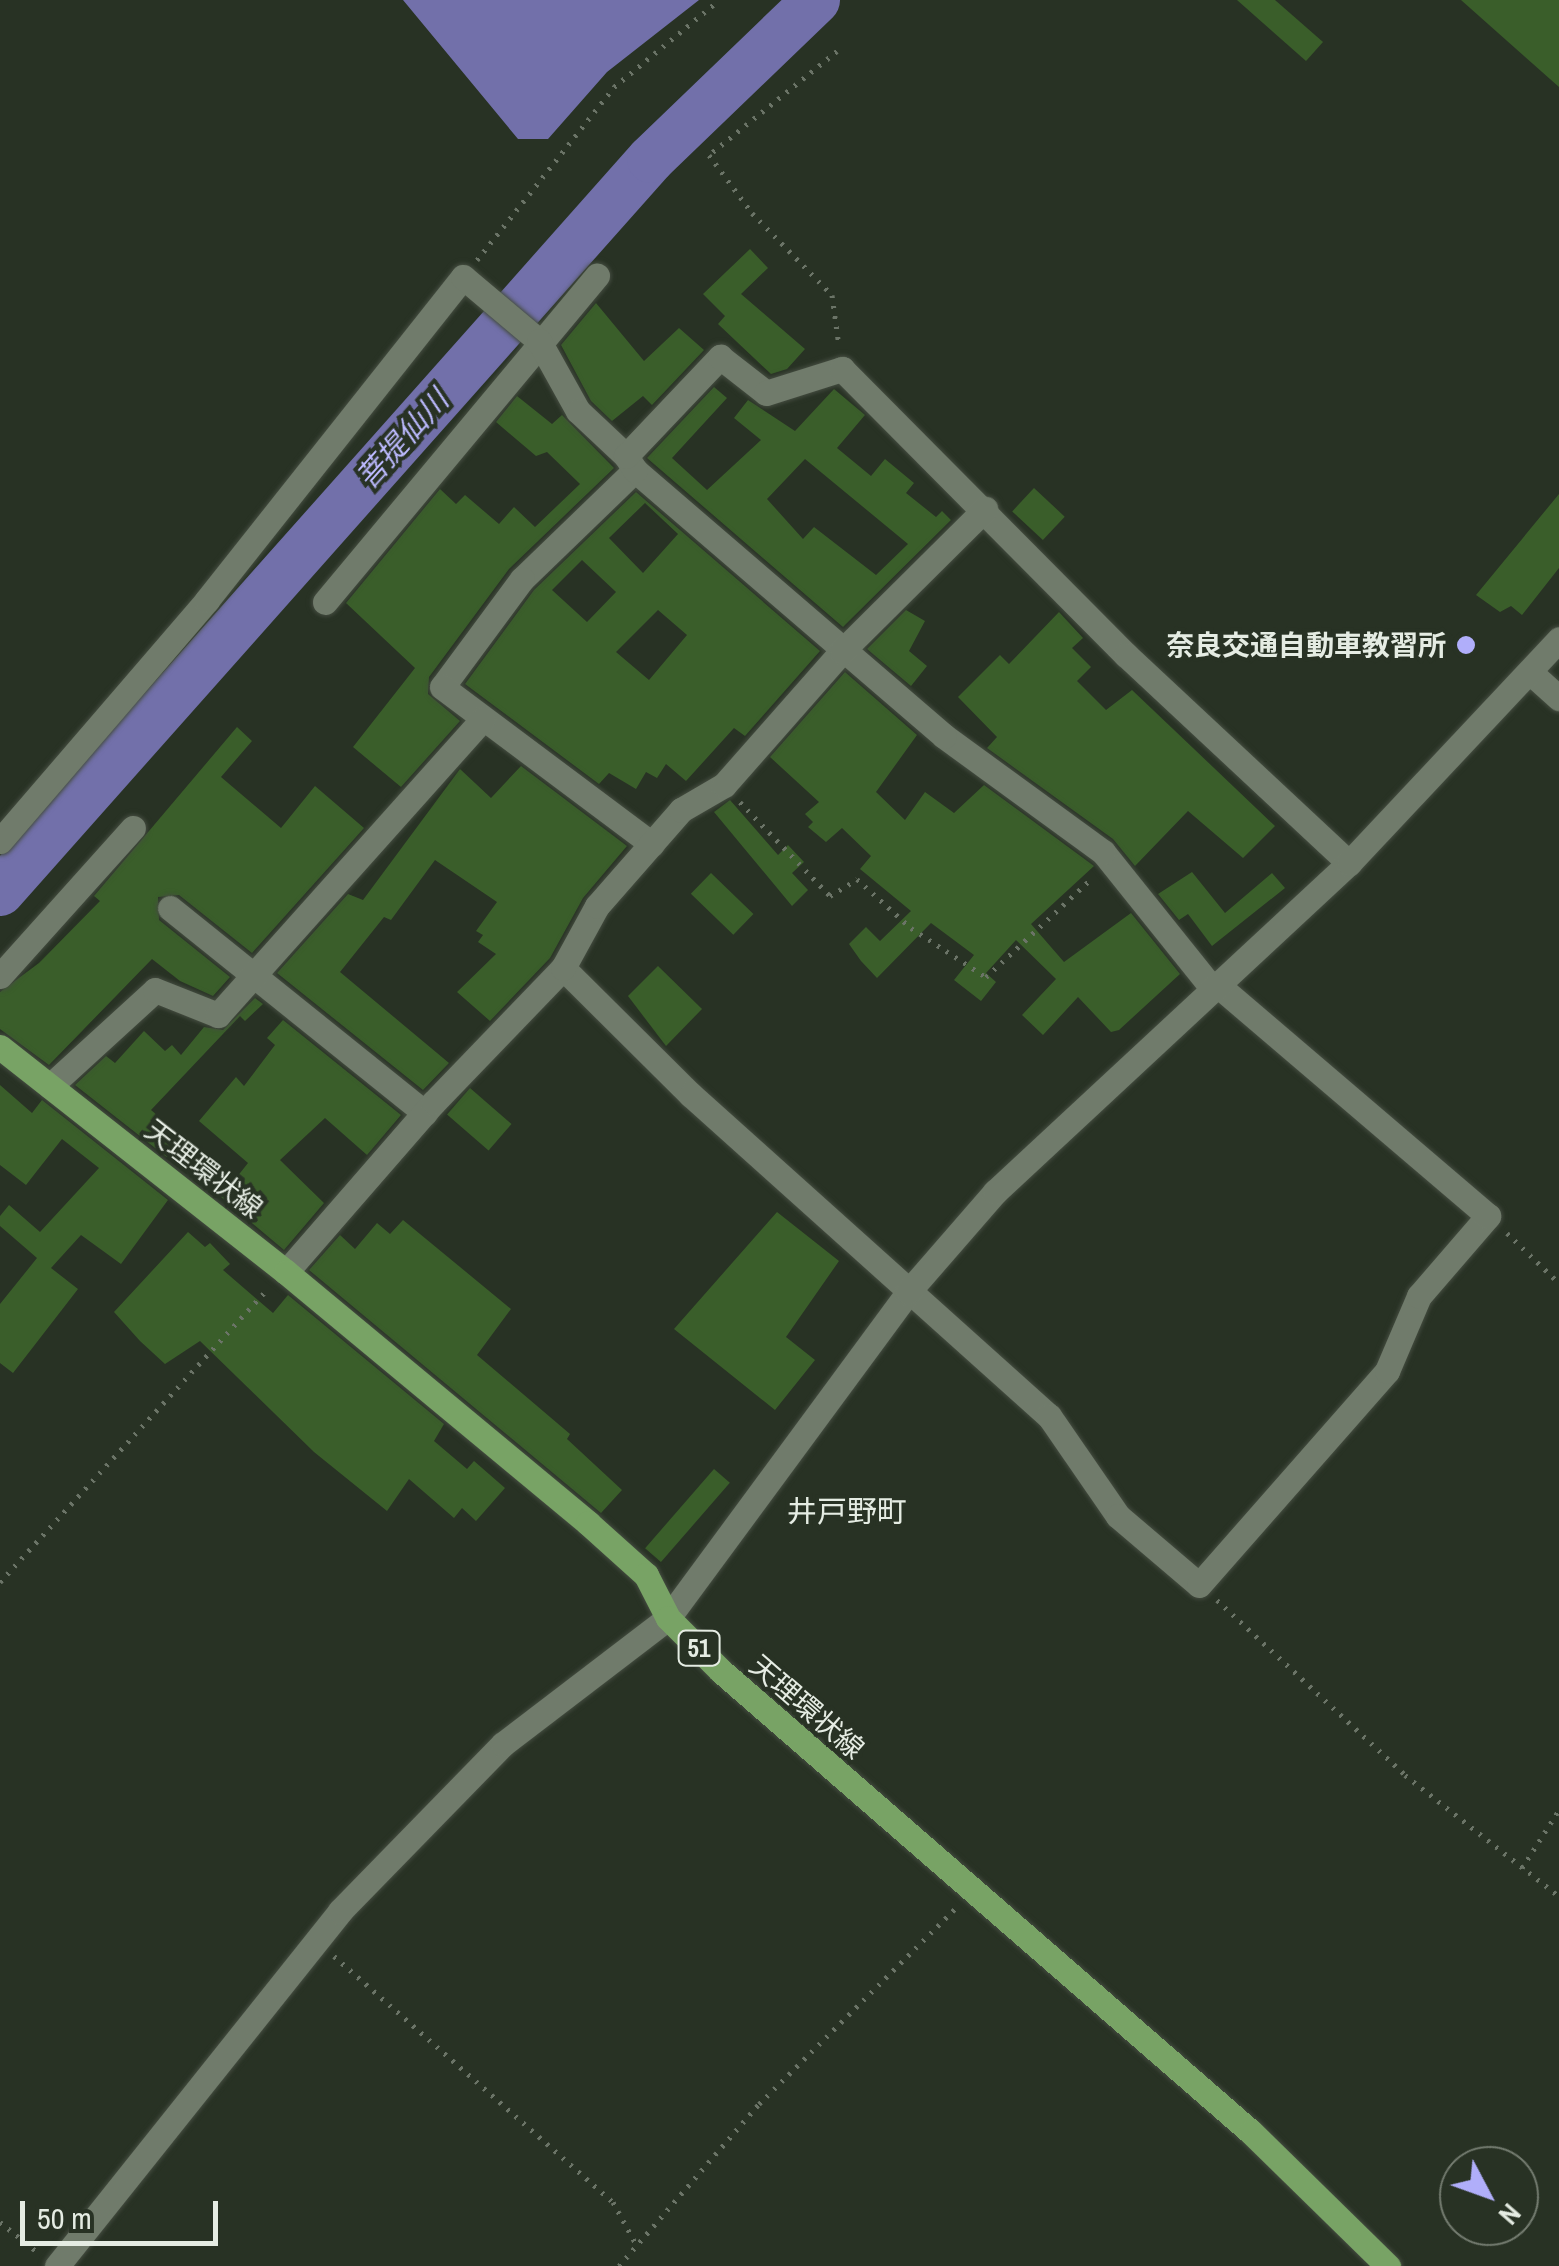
<!DOCTYPE html>
<html>
<head>
<meta charset="utf-8">
<style>
	body { margin:0 }
	#map { position:relative; width:1559px; height:2266px; overflow:hidden; background:#283224; font-family:"Archivo Narrow","Noto Sans JP",sans-serif }
	div>[style] { position:absolute }
	.water>* { inset:0; background:#7270aa }
	.river>* { height:48px; margin:-24px; padding:0 24px; transform-origin:24px; border-radius:24px; background:#7270aa }
	.building>* { inset:0; background:#3a5e2a; transform-origin:0 0 }
	.path>* { height:5px; margin-top:-2.5px; transform-origin:0; background:repeating-linear-gradient(90deg,#6b7467 0 2.5px,transparent 0 10.5px) }
	.roads { filter:drop-shadow(0 0 2px #444c40) drop-shadow(0 0 2px #444c40) }
	.minor>* { height:25px; margin:-12.5px; padding:0 12.5px; transform-origin:12.5px; border-radius:12.5px; background:#707b6b }
	.major>* { height:25px; margin:-12.5px; padding:0 12.5px; transform-origin:12.5px; border-radius:12.5px; background:#78a365 }
	.dots>* { width:28px; height:28px; translate:-50% -50%; box-sizing:border-box; border:5px solid #283224; border-radius:50% }
	span { translate:-50% -50%; white-space:nowrap; text-align:center; line-height:1.15; -webkit-text-stroke:8px #283224; paint-order:stroke }
	.shield-label span { padding:2px 8px; background:#283224; border:2px solid; border-radius:8px; -webkit-text-stroke-width:0 }
	.shield-label { font-size:25px; color:#e5ece3; font-weight:700 }
	.poi-label { font-size:28px; color:#e5ece3; font-weight:700 }
	.right { translate:-100% -50%; text-align:right }
	.street-label { font-size:28px; color:#e5ece3 }
	.water-label { font-size:30px; color:#bbb9fd; font-style:italic }
	.neighbourhood-label { font-size:30px; color:#e5ece3 }
	.north { position:absolute; left:1439px; top:2146px; width:100px; height:100px; box-sizing:border-box; background:#283224; border:2px solid #747c70; border-radius:50%; rotate:131deg; font-size:28px; font-weight:700; line-height:40px; text-align:center; color:#e5ece3 }
	.north::after { content:''; display:block; margin:auto; width:35px; height:45px; background:#b0aefa; clip-path:polygon(50% 0,100% 100%,50% 72%,0 100%) }
	.scale { position:absolute; left:20px; top:2201px; width:198px; height:45px; box-sizing:border-box; border:5px solid #e5ece3; border-top:0; padding-left:12px; font-size:30px; line-height:35px; white-space:nowrap; color:#e5ece3; -webkit-text-stroke:8px #283224; paint-order:stroke }
</style>
</head>
<body>
<div id="map">
	<div class="water">
		<i style="clip-path:polygon(403px 0,699px 0,607px 72px,548px 139px,518px 139px)"></i>
	</div>
	<div class="river">
		<i style="left:0;top:892px;width:980px;rotate:-48.39deg"></i>
		<i style="left:651px;top:159px;width:229px;rotate:-43.9deg"></i>
	</div>
	<div class="building">
		<i style="clip-path:polygon(1237px 0,1275px 0,1323px 42px,1306px 61px)"></i>
		<i style="clip-path:polygon(1461px 0,1559px 0,1559px 87px)"></i>
		<i style="clip-path:polygon(750px 249px,768px 268px,741px 294px,805px 349px,787px 369px,771px 374px,718px 324px,725px 316px,703px 294px)"></i>
		<i style="clip-path:polygon(596px 303px,644px 361px,679px 328px,704px 350px,652px 405px,643px 396px,612px 421px,591px 401px,561px 345px)"></i>
		<i style="clip-path:polygon(evenodd,714px 387px,727px 398px,672px 458px,707px 490px,761px 440px,734px 418px,748px 400px,795px 431px,834px 389px,865px 415px,837px 448px,871px 476px,885px 459px,914px 483px,906px 493px,936px 517px,942px 511px,951px 520px,843px 627px,647px 458px,714px 387px,805px 459px,908px 544px,876px 575px,814px 527px,803px 539px,767px 499px,805px 459px)"></i>
		<i style="clip-path:polygon(517px 396px,552px 424px,562px 415px,614px 468px,509px 569px,429px 677px,428px 694px,460px 721px,401px 787px,353px 747px,415px 668px,346px 603px,440px 489px,456px 504px,465px 495px,499px 524px,514px 507px,535px 527px,580px 484px,547px 452px,536px 456px,496px 422px)"></i>
		<i style="left:1034px;top:488px;width:42px;height:32px;rotate:43deg"></i>
		<i style="clip-path:polygon(evenodd,636px 492px,820px 651px,745px 736px,734px 728px,686px 781px,666px 764px,657px 778px,646px 772px,636px 789px,609px 773px,599px 784px,465px 684px,534px 590px,636px 492px,645px 503px,678px 534px,643px 573px,609px 538px,645px 503px,636px 492px,582px 560px,616px 592px,587px 622px,552px 590px,582px 560px,636px 492px,658px 610px,687px 635px,649px 680px,616px 652px,658px 610px)"></i>
		<i style="clip-path:polygon(1559px 494px,1559px 568px,1522px 615px,1511px 606px,1500px 612px,1476px 595px)"></i>
		<i style="clip-path:polygon(906px 610px,925px 621px,909px 651px,927px 666px,911px 686px,867px 649px)"></i>
		<i style="clip-path:polygon(1059px 612px,1083px 638px,1072px 648px,1091px 667px,1077px 681px,1106px 710px,1132px 690px,1275px 826px,1243px 858px,1188px 811px,1135px 866px,1113px 839px,987px 748px,997px 737px,958px 697px,1000px 655px,1009px 664px)"></i>
		<i style="clip-path:polygon(845px 672px,917px 735px,876px 792px,905px 820px,925px 792px,954px 813px,984px 785px,1094px 866px,1031px 924px,1064px 962px,1131px 913px,1180px 974px,1119px 1030px,1111px 1032px,1078px 997px,1043px 1035px,1022px 1015px,1056px 979px,1016px 940px,986px 973px,996px 982px,981px 1001px,954px 980px,974px 955px,931px 923px,877px 978px,861px 961px,849px 944px,866px 927px,880px 941px,911px 911px,860px 869px,871px 856px,842px 828px,826px 842px,808px 827px,813px 822px,805px 814px,819px 802px,770px 757px)"></i>
		<i style="clip-path:polygon(237px 727px,252px 741px,221px 777px,281px 828px,315px 786px,364px 828px,252px 953px,179px 895px,158px 897px,159px 920px,230px 977px,213px 996px,180px 981px,152px 959px,49px 1065px,0 1029px,0 992px,39px 963px,100px 901px,94px 896px)"></i>
		<i style="clip-path:polygon(521px 766px,627px 846px,583px 898px,550px 958px,490px 1021px,457px 992px,496px 954px,478px 942px,483px 935px,476px 931px,497px 902px,435px 860px,391px 920px,384px 917px,340px 972px,449px 1063px,423px 1090px,277px 973px,348px 894px,363px 900px,460px 769px,491px 798px)"></i>
		<i style="clip-path:polygon(730px 800px,778px 855px,788px 845px,804px 862px,792px 873px,808px 890px,792px 906px,714px 812px)"></i>
		<i style="clip-path:polygon(1192px 872px,1225px 913px,1272px 873px,1285px 888px,1212px 946px,1188px 914px,1179px 920px,1158px 894px)"></i>
		<i style="left:711px;top:873px;width:59px;height:29px;rotate:44deg"></i>
		<i style="clip-path:polygon(658px 966px,702px 1009px,666px 1046px,628px 996px)"></i>
		<i style="clip-path:polygon(255px 998px,263px 1004px,245px 1021px,240px 1016px,151px 1110px,195px 1147px,178px 1166px,75px 1085px,106px 1056px,115px 1063px,144px 1031px,165px 1051px,172px 1045px,181px 1055px,204px 1027px,223px 1030px)"></i>
		<i style="clip-path:polygon(283px 1020px,401px 1115px,367px 1155px,325px 1118px,280px 1160px,324px 1203px,284px 1250px,221px 1197px,248px 1163px,199px 1121px,236px 1077px,244px 1086px,275px 1045px,267px 1038px)"></i>
		<i style="clip-path:polygon(0 1085px,32px 1113px,42px 1100px,168px 1200px,121px 1264px,81px 1235px,51px 1268px,78px 1289px,13px 1373px,0 1363px,0 1304px,37px 1258px,0 1226px,0 1216px,9px 1205px,40px 1232px,99px 1168px,62px 1139px,26px 1185px,0 1165px)"></i>
		<i style="left:470px;top:1088px;width:55px;height:35px;rotate:41deg"></i>
		<i style="clip-path:polygon(777px 1212px,839px 1261px,786px 1337px,815px 1360px,775px 1410px,674px 1329px)"></i>
		<i style="clip-path:polygon(403px 1220px,511px 1309px,477px 1355px,570px 1434px,567px 1439px,622px 1490px,601px 1513px,309px 1270px,340px 1235px,355px 1249px,377px 1223px,390px 1234px)"></i>
		<i style="clip-path:polygon(188px 1232px,205px 1247px,210px 1243px,230px 1264px,223px 1270px,273px 1313px,288px 1295px,444px 1424px,434px 1441px,467px 1469px,474px 1461px,505px 1488px,476px 1521px,462px 1508px,454px 1518px,409px 1479px,387px 1511px,314px 1452px,200px 1341px,165px 1364px,140px 1341px,114px 1312px)"></i>
		<i style="left:714px;top:1469px;width:21px;height:105px;rotate:41deg"></i>
	</div>
	<div class="path">
		<i style="left:837px;top:51px;width:165px;rotate:140.9deg"></i>
		<i style="left:709px;top:155px;width:72px;rotate:53.4deg"></i>
		<i style="left:752px;top:213px;width:115px;rotate:45.7deg"></i>
		<i style="left:832px;top:295px;width:51px;rotate:82.2deg"></i>
		<i style="left:477px;top:260px;width:221px;rotate:-51.6deg"></i>
		<i style="left:614px;top:87px;width:136px;rotate:-39.6deg"></i>
		<i style="left:740px;top:802px;width:130px;rotate:46.2deg"></i>
		<i style="left:830px;top:896px;width:32px;rotate:-32deg"></i>
		<i style="left:857px;top:879px;width:73px;rotate:42.2deg"></i>
		<i style="left:911px;top:928px;width:90px;rotate:33.2deg"></i>
		<i style="left:986px;top:977px;width:144px;rotate:-43deg"></i>
		<i style="left:1507px;top:1233px;width:72px;rotate:43.9deg"></i>
		<i style="left:0;top:1582px;width:397px;rotate:-47.6deg"></i>
		<i style="left:1217px;top:1600px;width:257px;rotate:42.9deg"></i>
		<i style="left:1405px;top:1775px;width:196px;rotate:38.2deg"></i>
		<i style="left:1522px;top:1868px;width:69px;rotate:-57.5deg"></i>
		<i style="left:334px;top:1956px;width:372px;rotate:41.4deg"></i>
		<i style="left:613px;top:2202px;width:50px;rotate:61.4deg"></i>
		<i style="left:0;top:2222px;width:46px;rotate:38.9deg"></i>
		<i style="left:619px;top:2266px;width:214px;rotate:-49.2deg"></i>
		<i style="left:759px;top:2104px;width:281px;rotate:-44.9deg"></i>
	</div>
	<div class="roads">
		<div class="minor">
			<i style="left:635px;top:470px;width:157px;rotate:136deg"></i>
			<i style="left:522px;top:579px;width:134px;rotate:126.5deg"></i>
			<i style="left:442px;top:687px;width:262px;rotate:36.8deg"></i>
			<i style="left:325px;top:602px;width:425px;rotate:-50.2deg"></i>
			<i style="left:1531px;top:673px;width:38px;rotate:42deg"></i>
			<i style="left:0;top:841px;width:318px;rotate:-49.3deg"></i>
			<i style="left:207px;top:600px;width:412px;rotate:-51.6deg"></i>
			<i style="left:463px;top:277px;width:99px;rotate:40.1deg"></i>
			<i style="left:539px;top:341px;width:80px;rotate:60.9deg"></i>
			<i style="left:578px;top:411px;width:66px;rotate:43.2deg"></i>
			<i style="left:170px;top:908px;width:327px;rotate:38.8deg"></i>
			<i style="left:563px;top:968px;width:180px;rotate:44.8deg"></i>
			<i style="left:691px;top:1095px;width:481px;rotate:41.9deg"></i>
			<i style="left:1049px;top:1416px;width:121px;rotate:55.4deg"></i>
			<i style="left:1118px;top:1516px;width:106px;rotate:40.4deg"></i>
			<i style="left:1199px;top:1585px;width:285px;rotate:-48.7deg"></i>
			<i style="left:1387px;top:1371px;width:82px;rotate:-66.9deg"></i>
			<i style="left:1419px;top:1296px;width:106px;rotate:-49.2deg"></i>
			<i style="left:1488px;top:1216px;width:358px;rotate:-139.5deg"></i>
			<i style="left:0;top:976px;width:199px;rotate:-48.1deg"></i>
			<i style="left:1212px;top:988px;width:174px;rotate:-128.7deg"></i>
			<i style="left:1103px;top:852px;width:197px;rotate:-143.9deg"></i>
			<i style="left:944px;top:736px;width:408px;rotate:-139.3deg"></i>
			<i style="left:635px;top:470px;width:17px;rotate:-123deg"></i>
			<i style="left:626px;top:456px;width:137px;rotate:-46.5deg"></i>
			<i style="left:720px;top:357px;width:58px;rotate:38deg"></i>
			<i style="left:766px;top:393px;width:80px;rotate:-17.5deg"></i>
			<i style="left:842px;top:369px;width:403px;rotate:45.2deg"></i>
			<i style="left:1126px;top:655px;width:305px;rotate:43deg"></i>
			<i style="left:50px;top:1086px;width:142px;rotate:-42.4deg"></i>
			<i style="left:155px;top:990px;width:68px;rotate:21.6deg"></i>
			<i style="left:218px;top:1015px;width:397px;rotate:-48.2deg"></i>
			<i style="left:286px;top:1272px;width:225px;rotate:-49deg"></i>
			<i style="left:434px;top:1102px;width:186px;rotate:-46.1deg"></i>
			<i style="left:563px;top:968px;width:71px;rotate:-61.3deg"></i>
			<i style="left:597px;top:906px;width:128px;rotate:-48.8deg"></i>
			<i style="left:681px;top:810px;width:50px;rotate:-30.2deg"></i>
			<i style="left:724px;top:785px;width:179px;rotate:-48.6deg"></i>
			<i style="left:842px;top:651px;width:202px;rotate:-44.8deg"></i>
			<i style="left:57px;top:2266px;width:454px;rotate:-51.4deg"></i>
			<i style="left:340px;top:1911px;width:233px;rotate:-45.7deg"></i>
			<i style="left:503px;top:1744px;width:208px;rotate:-37.4deg"></i>
			<i style="left:668px;top:1618px;width:405px;rotate:-53.6deg"></i>
			<i style="left:908px;top:1292px;width:133px;rotate:-49deg"></i>
			<i style="left:995px;top:1192px;width:483px;rotate:-42.9deg"></i>
			<i style="left:1349px;top:863px;width:307px;rotate:-46.8deg"></i>
		</div>
		<div class="major">
			<i style="left:0;top:1047px;width:364px;rotate:38.2deg"></i>
			<i style="left:286px;top:1272px;width:393px;rotate:39.7deg"></i>
			<i style="left:588px;top:1523px;width:78px;rotate:41.9deg"></i>
			<i style="left:646px;top:1575px;width:48px;rotate:62.9deg"></i>
			<i style="left:668px;top:1618px;width:75px;rotate:45deg"></i>
			<i style="left:721px;top:1671px;width:702px;rotate:41.02deg"></i>
			<i style="left:1251px;top:2132px;width:192px;rotate:44.4deg"></i>
		</div>
	</div>
	<div class="dots">
		<i style="left:1466px;top:645px;background:#b0aefa"></i>
	</div>
	<div class="shield-label">
		<span style="left:699px;top:1648px">51</span>
	</div>
	<div class="poi-label">
		<span class="right" style="left:1446px;top:645px">奈良交通自動車教習所</span>
	</div>
	<div class="street-label">
		<span style="left:204px;top:1169px;rotate:38deg">天理環状線</span>
		<span style="left:807px;top:1707px;rotate:41deg">天理環状線</span>
	</div>
	<div class="water-label">
		<span style="left:402px;top:439px;rotate:-48deg">菩提仙川</span>
	</div>
	<div class="neighbourhood-label">
		<span style="left:847px;top:1511px">井戸野町</span>
	</div>
	<div class="north">N</div>
	<div class="scale">50 m</div>
</div>
</body>
</html>
